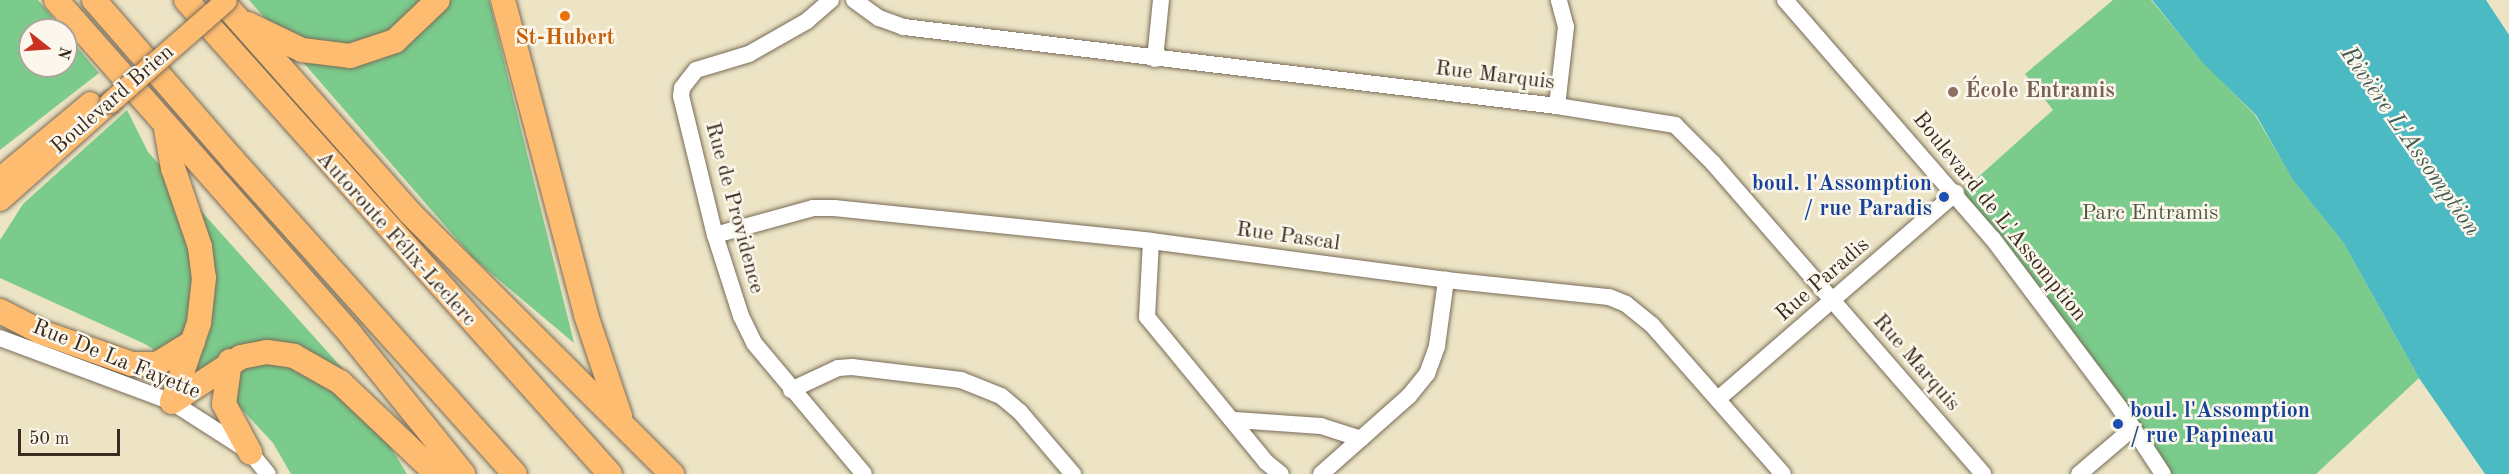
<!DOCTYPE html>
<html>
<head>
<meta charset="utf-8">
<style>
	body { margin:0 }
	#map { position:relative; width:2509px; height:474px; overflow:hidden; background:#ece4c5; font-family:"Old Standard TT",serif }
	div>[style] { position:absolute }
	.green>* { inset:0; background:#7acb8c }
	.water>* { inset:0; background:#4cbac2 }
	.roads { filter:drop-shadow(0 0 2px #796b58) drop-shadow(0 0 2px #796b58) }
	.minor>* { height:16px; margin:-8px; padding:0 8px; transform-origin:8px; border-radius:8px; background:#fff }
	.major>* { height:21px; margin:-10.5px; padding:0 10.5px; transform-origin:10.5px; border-radius:10.5px; background:#febc70 }
	.highway>* { height:24px; margin:-12px; padding:0 12px; transform-origin:12px; border-radius:12px; background:#febc70 }
	.bridges { filter:drop-shadow(0 0 2px #796b58) drop-shadow(0 0 2px #796b58) }
	.major-bridge>* { height:21px; margin:-10.5px; padding:0 10.5px; transform-origin:10.5px; border-radius:10.5px; background:#febc70 }
	.dots>* { width:16px; height:16px; translate:-50% -50%; box-sizing:border-box; border:3px solid #fbf7ec; border-radius:50% }
	span { translate:-50% -50%; white-space:nowrap; text-align:center; line-height:1.15; -webkit-text-stroke:5px #fbf7ec; paint-order:stroke }
	.food-label { font-size:22px; color:#c56008; font-weight:700 }
	.street-label { font-size:22px; color:#3b2a1e }
	.education-label { font-size:22px; color:#785e54; font-weight:700 }
	.left { translate:0 -50%; text-align:left }
	.transit-label { font-size:22px; color:#164399; font-weight:700 }
	.right { translate:-100% -50%; text-align:right }
	.park-label { font-size:22px; color:#4e5a3f }
	.water-label { font-size:24px; color:#415c57; font-style:italic }
	.north { position:absolute; left:18px; top:18px; width:60px; height:60px; box-sizing:border-box; background:#fbf7ec; border:2px solid #aea59a; border-radius:50%; rotate:107deg; font-size:16px; font-weight:700; line-height:24px; text-align:center; color:#3b2a1e }
	.north::after { content:''; display:block; margin:auto; width:21px; height:27px; background:#c8321e; clip-path:polygon(50% 0,100% 100%,50% 72%,0 100%) }
	.scale { position:absolute; left:18px; top:429px; width:102px; height:27px; box-sizing:border-box; border:3px solid #3b2a1e; border-top:0; padding-left:8px; font-size:18px; line-height:21px; white-space:nowrap; color:#3b2a1e; -webkit-text-stroke:4px #fbf7ec; paint-order:stroke }
</style>
</head>
<body>
<div id="map">
	<div class="green">
		<i style="clip-path:polygon(0 0,38px 0,63px 30px,30px 30px,30px 66px,66px 66px,66px 34px,99px 73px,0 150px)"></i>
		<i style="clip-path:polygon(249px 0,489px 0,574px 343px,474px 259px)"></i>
		<i style="clip-path:polygon(2113px 0,2151px 0,2202px 61px,2255px 115px,2294px 181px,2343px 242px,2419px 378px,2316px 474px,2162px 474px,1957px 196px,2053px 110px,2025px 74px)"></i>
		<i style="clip-path:polygon(127px 110px,148px 152px,343px 369px,407px 474px,291px 474px,273px 443px,236px 403px,145px 344px,0 278px,0 240px,23px 204px)"></i>
	</div>
	<div class="water">
		<i style="clip-path:polygon(2152px 0,2486px 0,2509px 35px,2509px 474px,2485px 474px,2419px 378px,2343px 242px,2293px 180px,2256px 115px,2203px 63px)"></i>
	</div>
	<div class="roads">
		<div class="minor">
			<i style="left:831px;top:0;width:32px;rotate:139deg"></i>
			<i style="left:807px;top:21px;width:67px;rotate:150.4deg"></i>
			<i style="left:749px;top:54px;width:55px;rotate:163.2deg"></i>
			<i style="left:696px;top:70px;width:23px;rotate:128deg"></i>
			<i style="left:682px;top:88px;width:8px;rotate:97deg"></i>
			<i style="left:681px;top:96px;width:143px;rotate:76.3deg"></i>
			<i style="left:715px;top:235px;width:85px;rotate:72.2deg"></i>
			<i style="left:741px;top:316px;width:30px;rotate:64deg"></i>
			<i style="left:754px;top:343px;width:171px;rotate:50deg"></i>
			<i style="left:854px;top:0;width:31px;rotate:36deg"></i>
			<i style="left:879px;top:18px;width:27px;rotate:20deg"></i>
			<i style="left:904px;top:27px;width:658px;rotate:6.9deg"></i>
			<i style="left:1557px;top:106px;width:120px;rotate:9.1deg"></i>
			<i style="left:1675px;top:125px;width:54px;rotate:45deg"></i>
			<i style="left:1713px;top:163px;width:412px;rotate:49deg"></i>
			<i style="left:1785px;top:0;width:317px;rotate:49deg"></i>
			<i style="left:1993px;top:239px;width:210px;rotate:53.1deg"></i>
			<i style="left:2119px;top:407px;width:80px;rotate:56.7deg"></i>
			<i style="left:1155px;top:59px;width:59px;rotate:-84.2deg"></i>
			<i style="left:1557px;top:106px;width:80px;rotate:-83.5deg"></i>
			<i style="left:1566px;top:27px;width:28px;rotate:-105deg"></i>
			<i style="left:715px;top:235px;width:102px;rotate:-15.4deg"></i>
			<i style="left:813px;top:208px;width:21px"></i>
			<i style="left:834px;top:208px;width:319px;rotate:5.9deg"></i>
			<i style="left:1151px;top:241px;width:298px;rotate:7.5deg"></i>
			<i style="left:1446px;top:280px;width:164px;rotate:6deg"></i>
			<i style="left:1609px;top:297px;width:18px;rotate:22deg"></i>
			<i style="left:1626px;top:304px;width:33px;rotate:39deg"></i>
			<i style="left:1652px;top:325px;width:198px;rotate:48.7deg"></i>
			<i style="left:1151px;top:241px;width:76px;rotate:93deg"></i>
			<i style="left:1147px;top:317px;width:188px;rotate:50.6deg"></i>
			<i style="left:1266px;top:462px;width:19px;rotate:39deg"></i>
			<i style="left:0;top:338px;width:184px;rotate:20.4deg"></i>
			<i style="left:172px;top:402px;width:93px;rotate:32.7deg"></i>
			<i style="left:250px;top:452px;width:28px;rotate:51deg"></i>
			<i style="left:791px;top:390px;width:52px;rotate:-25.1deg"></i>
			<i style="left:838px;top:368px;width:14px;rotate:-4deg"></i>
			<i style="left:852px;top:367px;width:110px;rotate:6.8deg"></i>
			<i style="left:961px;top:380px;width:43px;rotate:21.8deg"></i>
			<i style="left:1001px;top:396px;width:25px;rotate:40deg"></i>
			<i style="left:1020px;top:412px;width:82px;rotate:49.5deg"></i>
			<i style="left:1718px;top:399px;width:315px;rotate:-40.9deg"></i>
			<i style="left:1235px;top:420px;width:86px;rotate:4deg"></i>
			<i style="left:1321px;top:426px;width:42px;rotate:18deg"></i>
			<i style="left:1321px;top:474px;width:118px;rotate:-41.6deg"></i>
			<i style="left:1409px;top:396px;width:28px;rotate:-51deg"></i>
			<i style="left:1427px;top:374px;width:30px;rotate:-70deg"></i>
			<i style="left:1437px;top:346px;width:67px;rotate:-82.2deg"></i>
			<i style="left:2079px;top:474px;width:71px;rotate:-40.4deg"></i>
		</div>
		<div class="major">
			<i style="left:0;top:177px;width:117px;rotate:-39.8deg"></i>
			<i style="left:0;top:200px;width:147px;rotate:-41.7deg"></i>
		</div>
		<div class="highway">
			<i style="left:56px;top:0;width:446px;rotate:48.6deg"></i>
			<i style="left:351px;top:335px;width:179px;rotate:51.1deg"></i>
			<i style="left:94px;top:0;width:212px;rotate:49deg"></i>
			<i style="left:233px;top:160px;width:422px;rotate:48.1deg"></i>
			<i style="left:186px;top:0;width:636px;rotate:48.19deg"></i>
			<i style="left:221px;top:0;width:285px;rotate:48.4deg"></i>
			<i style="left:410px;top:213px;width:370px;rotate:44.9deg"></i>
			<i style="left:503px;top:0;width:326px;rotate:75.2deg"></i>
			<i style="left:586px;top:315px;width:107px;rotate:71.4deg"></i>
			<i style="left:248px;top:24px;width:60px;rotate:25.7deg"></i>
			<i style="left:302px;top:50px;width:48px;rotate:7.1deg"></i>
			<i style="left:350px;top:56px;width:47px;rotate:-18.4deg"></i>
			<i style="left:395px;top:41px;width:59px;rotate:-43.6deg"></i>
			<i style="left:166px;top:129px;width:40px;rotate:80deg"></i>
			<i style="left:173px;top:168px;width:83px;rotate:71.1deg"></i>
			<i style="left:200px;top:247px;width:31px;rotate:83deg"></i>
			<i style="left:204px;top:278px;width:45px;rotate:96.3deg"></i>
			<i style="left:199px;top:323px;width:83px;rotate:108.9deg"></i>
			<i style="left:0;top:311px;width:46px;rotate:27.1deg"></i>
			<i style="left:41px;top:332px;width:96px;rotate:19.4deg"></i>
			<i style="left:132px;top:364px;width:25px"></i>
			<i style="left:157px;top:364px;width:42px;rotate:-31.4deg"></i>
			<i style="left:230px;top:361px;width:43px;rotate:97.9deg"></i>
			<i style="left:224px;top:404px;width:55px;rotate:61.6deg"></i>
			<i style="left:172px;top:402px;width:82px;rotate:-33.1deg"></i>
			<i style="left:241px;top:357px;width:26px;rotate:-11deg"></i>
			<i style="left:267px;top:352px;width:27px;rotate:8deg"></i>
			<i style="left:294px;top:356px;width:53px;rotate:29.5deg"></i>
			<i style="left:340px;top:382px;width:134px;rotate:43.5deg"></i>
		</div>
	</div>
	<div class="bridges">
		<div class="major-bridge">
			<i style="left:110px;top:102px;width:154px;rotate:-41.3deg"></i>
		</div>
	</div>
	<div class="dots">
		<i style="left:565px;top:16px;background:#e8710a"></i>
		<i style="left:1953px;top:92px;background:#8d6e63"></i>
		<i style="left:1944px;top:197px;background:#1a4fb4"></i>
		<i style="left:2118px;top:424px;background:#1a4fb4"></i>
	</div>
	<div class="food-label">
		<span style="left:565px;top:39px">St-Hubert</span>
	</div>
	<div class="street-label">
		<span style="left:1495px;top:76px;rotate:7deg">Rue Marquis</span>
		<span style="left:113px;top:100px;rotate:-41deg">Boulevard Brien</span>
		<span style="left:734px;top:208px;rotate:75deg">Rue de Providence</span>
		<span style="left:1999px;top:217px;rotate:51deg">Boulevard de L'Assomption</span>
		<span style="left:1288px;top:237px;rotate:8deg">Rue Pascal</span>
		<span style="left:396px;top:239px;rotate:48deg">Autoroute Félix-Leclerc</span>
		<span style="left:1823px;top:280px;rotate:-41deg">Rue Paradis</span>
		<span style="left:116px;top:360px;rotate:22deg">Rue De La Fayette</span>
		<span style="left:1916px;top:363px;rotate:49deg">Rue Marquis</span>
	</div>
	<div class="education-label">
		<span class="left" style="left:1965px;top:92px">École Entramis</span>
	</div>
	<div class="transit-label">
		<span class="right" style="left:1932px;top:197px">boul. l'Assomption<br>/ rue Paradis</span>
		<span class="left" style="left:2130px;top:424px">boul. l'Assomption<br>/ rue Papineau</span>
	</div>
	<div class="park-label">
		<span style="left:2150px;top:214px">Parc Entramis</span>
	</div>
	<div class="water-label">
		<span style="left:2409px;top:142px;rotate:55deg">Rivière L'Assomption</span>
	</div>
	<div class="north">N</div>
	<div class="scale">50 m</div>
</div>
</body>
</html>
